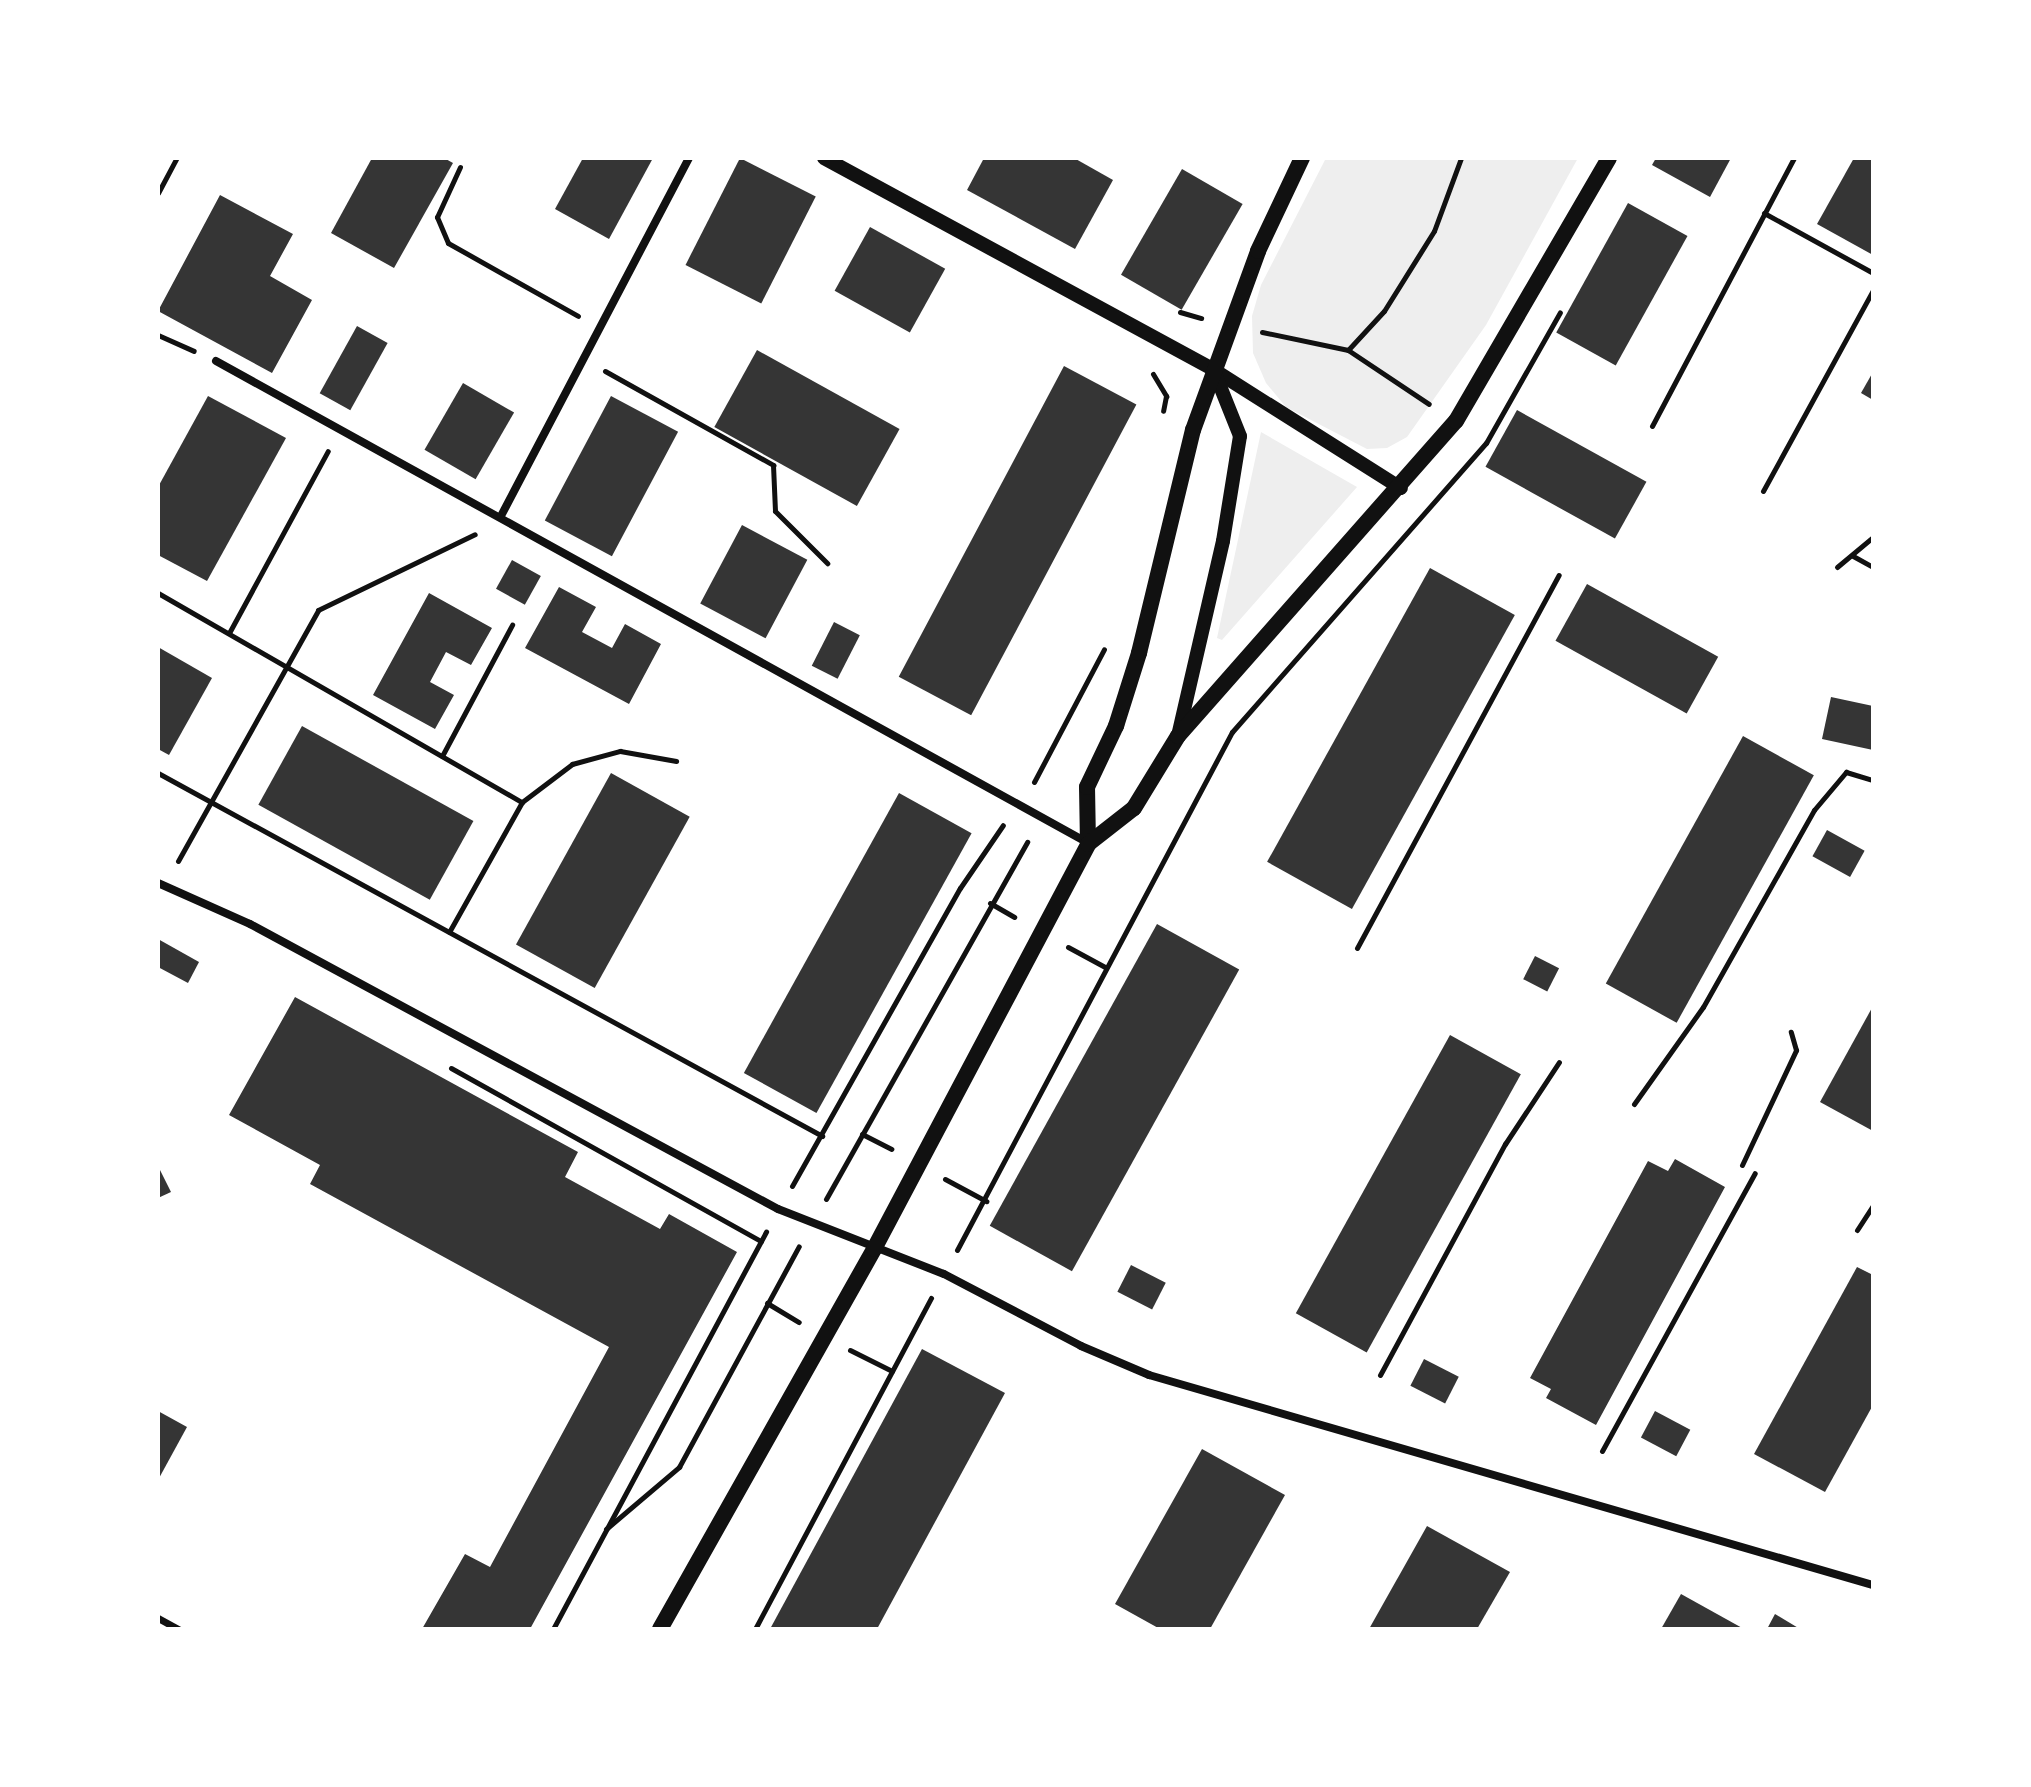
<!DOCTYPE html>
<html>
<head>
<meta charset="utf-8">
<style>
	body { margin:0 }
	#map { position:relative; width:2031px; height:1787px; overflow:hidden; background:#fff; font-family:"Alegreya Sans",sans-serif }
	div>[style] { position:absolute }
	.green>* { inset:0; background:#eee }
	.building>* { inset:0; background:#353535; transform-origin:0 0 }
	.path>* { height:5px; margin:-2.5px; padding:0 2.5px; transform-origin:2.5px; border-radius:2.5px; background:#111 }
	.pedestrian>* { height:7px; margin:-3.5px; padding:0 3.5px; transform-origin:3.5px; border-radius:3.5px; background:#111 }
	.minor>* { height:8px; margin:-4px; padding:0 4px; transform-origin:4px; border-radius:4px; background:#111 }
	.tertiary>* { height:14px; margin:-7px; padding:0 7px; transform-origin:7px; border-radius:7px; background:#111 }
	.secondary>* { height:16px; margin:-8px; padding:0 8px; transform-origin:8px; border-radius:8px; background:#111 }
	span { translate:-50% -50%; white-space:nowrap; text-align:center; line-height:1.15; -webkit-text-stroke:7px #fff; paint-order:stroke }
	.frame { position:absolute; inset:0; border:160px solid #fff; pointer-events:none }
</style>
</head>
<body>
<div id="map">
	<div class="green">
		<i style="clip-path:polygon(1326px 158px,1578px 158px,1486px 325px,1407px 437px,1387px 448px,1367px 449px,1286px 407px,1266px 383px,1253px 353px,1252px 316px,1261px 285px)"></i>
		<i style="clip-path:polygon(1261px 432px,1357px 487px,1222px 640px,1217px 638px)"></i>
	</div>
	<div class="building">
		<i style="clip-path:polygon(372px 158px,444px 158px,453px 163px,394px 268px,331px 233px)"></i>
		<i style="clip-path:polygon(583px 158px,653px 158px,609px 239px,555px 209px)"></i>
		<i style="left:740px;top:158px;width:85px;height:120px;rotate:27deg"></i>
		<i style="clip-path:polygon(984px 158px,1074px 158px,1113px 180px,1075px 249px,967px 190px)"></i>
		<i style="clip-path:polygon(1656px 158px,1731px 158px,1710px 197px,1652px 165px)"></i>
		<i style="clip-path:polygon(1854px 158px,1873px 158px,1873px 255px,1817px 224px)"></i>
		<i style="left:1182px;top:169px;width:70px;height:122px;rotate:30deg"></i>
		<i style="clip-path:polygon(220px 195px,293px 234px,270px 276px,312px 300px,272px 373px,158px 311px)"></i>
		<i style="left:1628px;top:203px;width:68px;height:148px;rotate:29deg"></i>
		<i style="left:870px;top:227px;width:86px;height:73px;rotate:29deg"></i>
		<i style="left:357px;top:326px;width:35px;height:77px;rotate:29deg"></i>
		<i style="left:757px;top:350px;width:163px;height:88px;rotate:29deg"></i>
		<i style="left:1064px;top:366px;width:82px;height:352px;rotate:28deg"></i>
		<i style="clip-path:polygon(1873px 372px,1873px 400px,1861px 393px)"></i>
		<i style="left:463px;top:383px;width:59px;height:77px;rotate:30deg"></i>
		<i style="clip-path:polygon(208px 396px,286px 438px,207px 581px,158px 555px,158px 487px)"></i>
		<i style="left:611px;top:396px;width:76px;height:141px;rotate:28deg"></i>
		<i style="left:1517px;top:410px;width:148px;height:65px;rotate:29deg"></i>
		<i style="left:742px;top:525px;width:74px;height:89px;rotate:28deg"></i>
		<i style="left:512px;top:560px;width:33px;height:33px;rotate:29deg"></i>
		<i style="left:1430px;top:568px;width:97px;height:336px;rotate:29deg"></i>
		<i style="left:1587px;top:584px;width:150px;height:65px;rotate:29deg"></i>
		<i style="clip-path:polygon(559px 587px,596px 607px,582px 632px,612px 648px,625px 624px,661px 644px,629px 704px,525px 648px)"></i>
		<i style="clip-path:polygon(429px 593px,492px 628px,471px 665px,446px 652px,430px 682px,454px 695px,435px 729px,373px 695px)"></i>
		<i style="left:834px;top:622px;width:29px;height:49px;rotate:27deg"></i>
		<i style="clip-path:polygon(158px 647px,212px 678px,169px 755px,158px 749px)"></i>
		<i style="clip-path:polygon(1831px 697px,1873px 706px,1873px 750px,1822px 739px)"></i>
		<i style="left:302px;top:726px;width:196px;height:90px;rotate:29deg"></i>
		<i style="left:1743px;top:736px;width:81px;height:283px;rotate:29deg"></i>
		<i style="left:611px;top:773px;width:90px;height:196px;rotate:29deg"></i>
		<i style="left:899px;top:793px;width:83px;height:320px;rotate:29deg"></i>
		<i style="left:1827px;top:830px;width:43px;height:30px;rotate:29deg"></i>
		<i style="left:1157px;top:924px;width:94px;height:345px;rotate:29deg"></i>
		<i style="clip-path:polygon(158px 939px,199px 962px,188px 983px,158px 967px)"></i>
		<i style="left:1535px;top:956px;width:27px;height:26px;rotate:27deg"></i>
		<i style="clip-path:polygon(295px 997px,578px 1152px,565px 1177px,660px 1229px,669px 1214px,737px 1252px,530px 1629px,422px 1629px,465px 1554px,490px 1567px,609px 1347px,310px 1184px,320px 1165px,229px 1115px)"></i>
		<i style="clip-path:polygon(1873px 1006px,1873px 1131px,1820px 1102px)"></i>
		<i style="left:1450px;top:1035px;width:81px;height:318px;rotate:29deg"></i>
		<i style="clip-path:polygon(1675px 1159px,1725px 1187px,1596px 1425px,1546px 1398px,1551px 1389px,1530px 1378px,1648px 1161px,1668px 1171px)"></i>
		<i style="clip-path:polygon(158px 1166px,171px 1192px,158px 1198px)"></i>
		<i style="left:1131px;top:1265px;width:39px;height:30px;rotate:27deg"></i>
		<i style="clip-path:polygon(1857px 1267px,1873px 1275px,1873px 1405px,1825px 1492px,1754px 1454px)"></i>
		<i style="clip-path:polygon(922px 1349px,1005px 1393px,877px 1629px,770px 1629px)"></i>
		<i style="left:1424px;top:1359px;width:39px;height:30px;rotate:27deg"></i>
		<i style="clip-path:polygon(158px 1411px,187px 1427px,158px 1480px)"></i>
		<i style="left:1655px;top:1411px;width:40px;height:30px;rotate:28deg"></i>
		<i style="clip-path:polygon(1202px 1449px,1285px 1495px,1210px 1629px,1160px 1629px,1115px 1604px)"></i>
		<i style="clip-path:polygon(1427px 1526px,1510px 1572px,1477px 1629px,1369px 1629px)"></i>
		<i style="clip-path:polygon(1681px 1594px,1744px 1629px,1661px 1629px)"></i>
		<i style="clip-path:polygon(1775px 1614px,1800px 1629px,1767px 1629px)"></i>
	</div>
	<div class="path">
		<i style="left:460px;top:167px;width:55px;rotate:114.7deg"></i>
		<i style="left:437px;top:217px;width:28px;rotate:67deg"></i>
		<i style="left:448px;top:243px;width:149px;rotate:29.3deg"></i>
		<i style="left:158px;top:193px;width:40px;rotate:-62deg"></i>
		<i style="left:1764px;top:213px;width:124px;rotate:28.8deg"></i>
		<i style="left:1180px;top:312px;width:22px;rotate:16deg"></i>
		<i style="left:1262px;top:332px;width:88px;rotate:11.8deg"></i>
		<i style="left:1348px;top:350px;width:97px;rotate:33.7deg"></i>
		<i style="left:158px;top:335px;width:39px;rotate:24deg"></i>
		<i style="left:1348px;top:350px;width:53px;rotate:-47.3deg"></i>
		<i style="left:1384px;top:311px;width:94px;rotate:-58deg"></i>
		<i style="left:1434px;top:231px;width:78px;rotate:-69.7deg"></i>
		<i style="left:605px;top:371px;width:193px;rotate:29.2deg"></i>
		<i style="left:773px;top:465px;width:46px;rotate:87.5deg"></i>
		<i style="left:775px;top:511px;width:74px;rotate:45deg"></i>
		<i style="left:1153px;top:374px;width:26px;rotate:59deg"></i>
		<i style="left:1166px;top:396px;width:15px;rotate:101deg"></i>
		<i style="left:1652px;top:426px;width:303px;rotate:-62.1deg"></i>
		<i style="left:1763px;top:491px;width:229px;rotate:-61.3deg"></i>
		<i style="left:1853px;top:556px;width:23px;rotate:29deg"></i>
		<i style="left:1837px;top:567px;width:47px;rotate:-39.8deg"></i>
		<i style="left:158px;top:593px;width:420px;rotate:29.9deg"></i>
		<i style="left:522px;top:802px;width:149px;rotate:119.3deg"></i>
		<i style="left:229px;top:633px;width:207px;rotate:-61.5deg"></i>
		<i style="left:442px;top:756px;width:149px;rotate:-61.9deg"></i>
		<i style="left:158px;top:773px;width:757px;rotate:28.66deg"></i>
		<i style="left:1034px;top:782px;width:150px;rotate:-62.2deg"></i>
		<i style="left:522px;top:802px;width:63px;rotate:-37.2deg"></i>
		<i style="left:572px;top:764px;width:50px;rotate:-15.2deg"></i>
		<i style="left:620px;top:751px;width:57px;rotate:10.1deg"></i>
		<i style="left:178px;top:861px;width:287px;rotate:-60.8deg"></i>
		<i style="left:318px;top:610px;width:174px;rotate:-25.8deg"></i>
		<i style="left:990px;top:903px;width:28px;rotate:30deg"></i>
		<i style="left:1068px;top:947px;width:42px;rotate:28.4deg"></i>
		<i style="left:1357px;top:948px;width:424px;rotate:-61.6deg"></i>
		<i style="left:451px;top:1068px;width:355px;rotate:29.2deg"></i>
		<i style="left:1634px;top:1104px;width:119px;rotate:-54.6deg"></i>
		<i style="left:1703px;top:1007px;width:226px;rotate:-60.6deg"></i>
		<i style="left:1814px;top:810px;width:50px;rotate:-49.9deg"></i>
		<i style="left:1846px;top:772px;width:28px;rotate:17deg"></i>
		<i style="left:862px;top:1134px;width:33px;rotate:27deg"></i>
		<i style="left:1742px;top:1165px;width:127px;rotate:-64.8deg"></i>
		<i style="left:1796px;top:1050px;width:19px;rotate:-106deg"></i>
		<i style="left:945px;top:1179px;width:47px;rotate:28.2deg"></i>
		<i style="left:792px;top:1186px;width:342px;rotate:-60.6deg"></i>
		<i style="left:960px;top:888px;width:76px;rotate:-55.7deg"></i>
		<i style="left:826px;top:1199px;width:410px;rotate:-60.6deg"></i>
		<i style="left:1857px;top:1230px;width:30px;rotate:-57deg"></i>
		<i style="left:957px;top:1250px;width:586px;rotate:-62.04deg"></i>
		<i style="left:1232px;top:732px;width:385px;rotate:-48.7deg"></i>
		<i style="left:1486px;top:443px;width:150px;rotate:-60.5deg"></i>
		<i style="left:767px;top:1303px;width:37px;rotate:31deg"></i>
		<i style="left:850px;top:1350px;width:47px;rotate:26.6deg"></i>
		<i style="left:1380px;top:1375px;width:263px;rotate:-61.6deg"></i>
		<i style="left:1505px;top:1144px;width:98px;rotate:-56.6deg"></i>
		<i style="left:1602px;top:1451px;width:317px;rotate:-61.2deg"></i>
		<i style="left:606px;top:1529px;width:96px;rotate:-40.3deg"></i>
		<i style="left:679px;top:1467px;width:251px;rotate:-61.5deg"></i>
		<i style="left:553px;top:1629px;width:451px;rotate:-61.8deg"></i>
		<i style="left:755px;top:1629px;width:375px;rotate:-62deg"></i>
	</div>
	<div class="pedestrian">
		<i style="left:158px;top:1618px;width:23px;rotate:29deg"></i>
	</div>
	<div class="minor">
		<i style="left:216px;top:361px;width:996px;rotate:28.93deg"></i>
		<i style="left:501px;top:516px;width:404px;rotate:-62.3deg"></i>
		<i style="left:158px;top:883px;width:101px;rotate:24deg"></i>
		<i style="left:250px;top:924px;width:600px;rotate:28.36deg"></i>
		<i style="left:778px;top:1209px;width:178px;rotate:21.4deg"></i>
		<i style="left:944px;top:1274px;width:155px;rotate:27.7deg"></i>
		<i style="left:1081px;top:1346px;width:74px;rotate:23.1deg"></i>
		<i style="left:1149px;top:1375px;width:754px;rotate:16.18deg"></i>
	</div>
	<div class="tertiary">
		<i style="left:824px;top:158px;width:444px;rotate:28.5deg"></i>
		<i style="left:1214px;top:370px;width:221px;rotate:32.3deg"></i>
		<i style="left:1178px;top:736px;width:200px;rotate:-77deg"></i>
		<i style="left:1223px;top:541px;width:106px;rotate:-80.8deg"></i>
		<i style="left:1240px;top:436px;width:70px;rotate:-111.8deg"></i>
	</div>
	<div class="secondary">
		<i style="left:1088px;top:844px;width:57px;rotate:-91deg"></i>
		<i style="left:1087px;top:787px;width:68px;rotate:-64.6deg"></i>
		<i style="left:1116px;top:726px;width:77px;rotate:-72.5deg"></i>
		<i style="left:1139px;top:653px;width:229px;rotate:-76.4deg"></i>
		<i style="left:1193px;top:430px;width:190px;rotate:-70deg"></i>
		<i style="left:1258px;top:251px;width:103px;rotate:-64.7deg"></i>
		<i style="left:660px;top:1629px;width:436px;rotate:-60.6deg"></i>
		<i style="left:874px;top:1249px;width:458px;rotate:-62.1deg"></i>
		<i style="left:1088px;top:844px;width:58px;rotate:-38deg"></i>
		<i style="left:1134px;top:808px;width:84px;rotate:-58.6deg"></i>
		<i style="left:1178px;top:736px;width:420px;rotate:-48.6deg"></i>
		<i style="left:1456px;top:421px;width:304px;rotate:-59.8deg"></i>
	</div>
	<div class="frame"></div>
</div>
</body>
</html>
